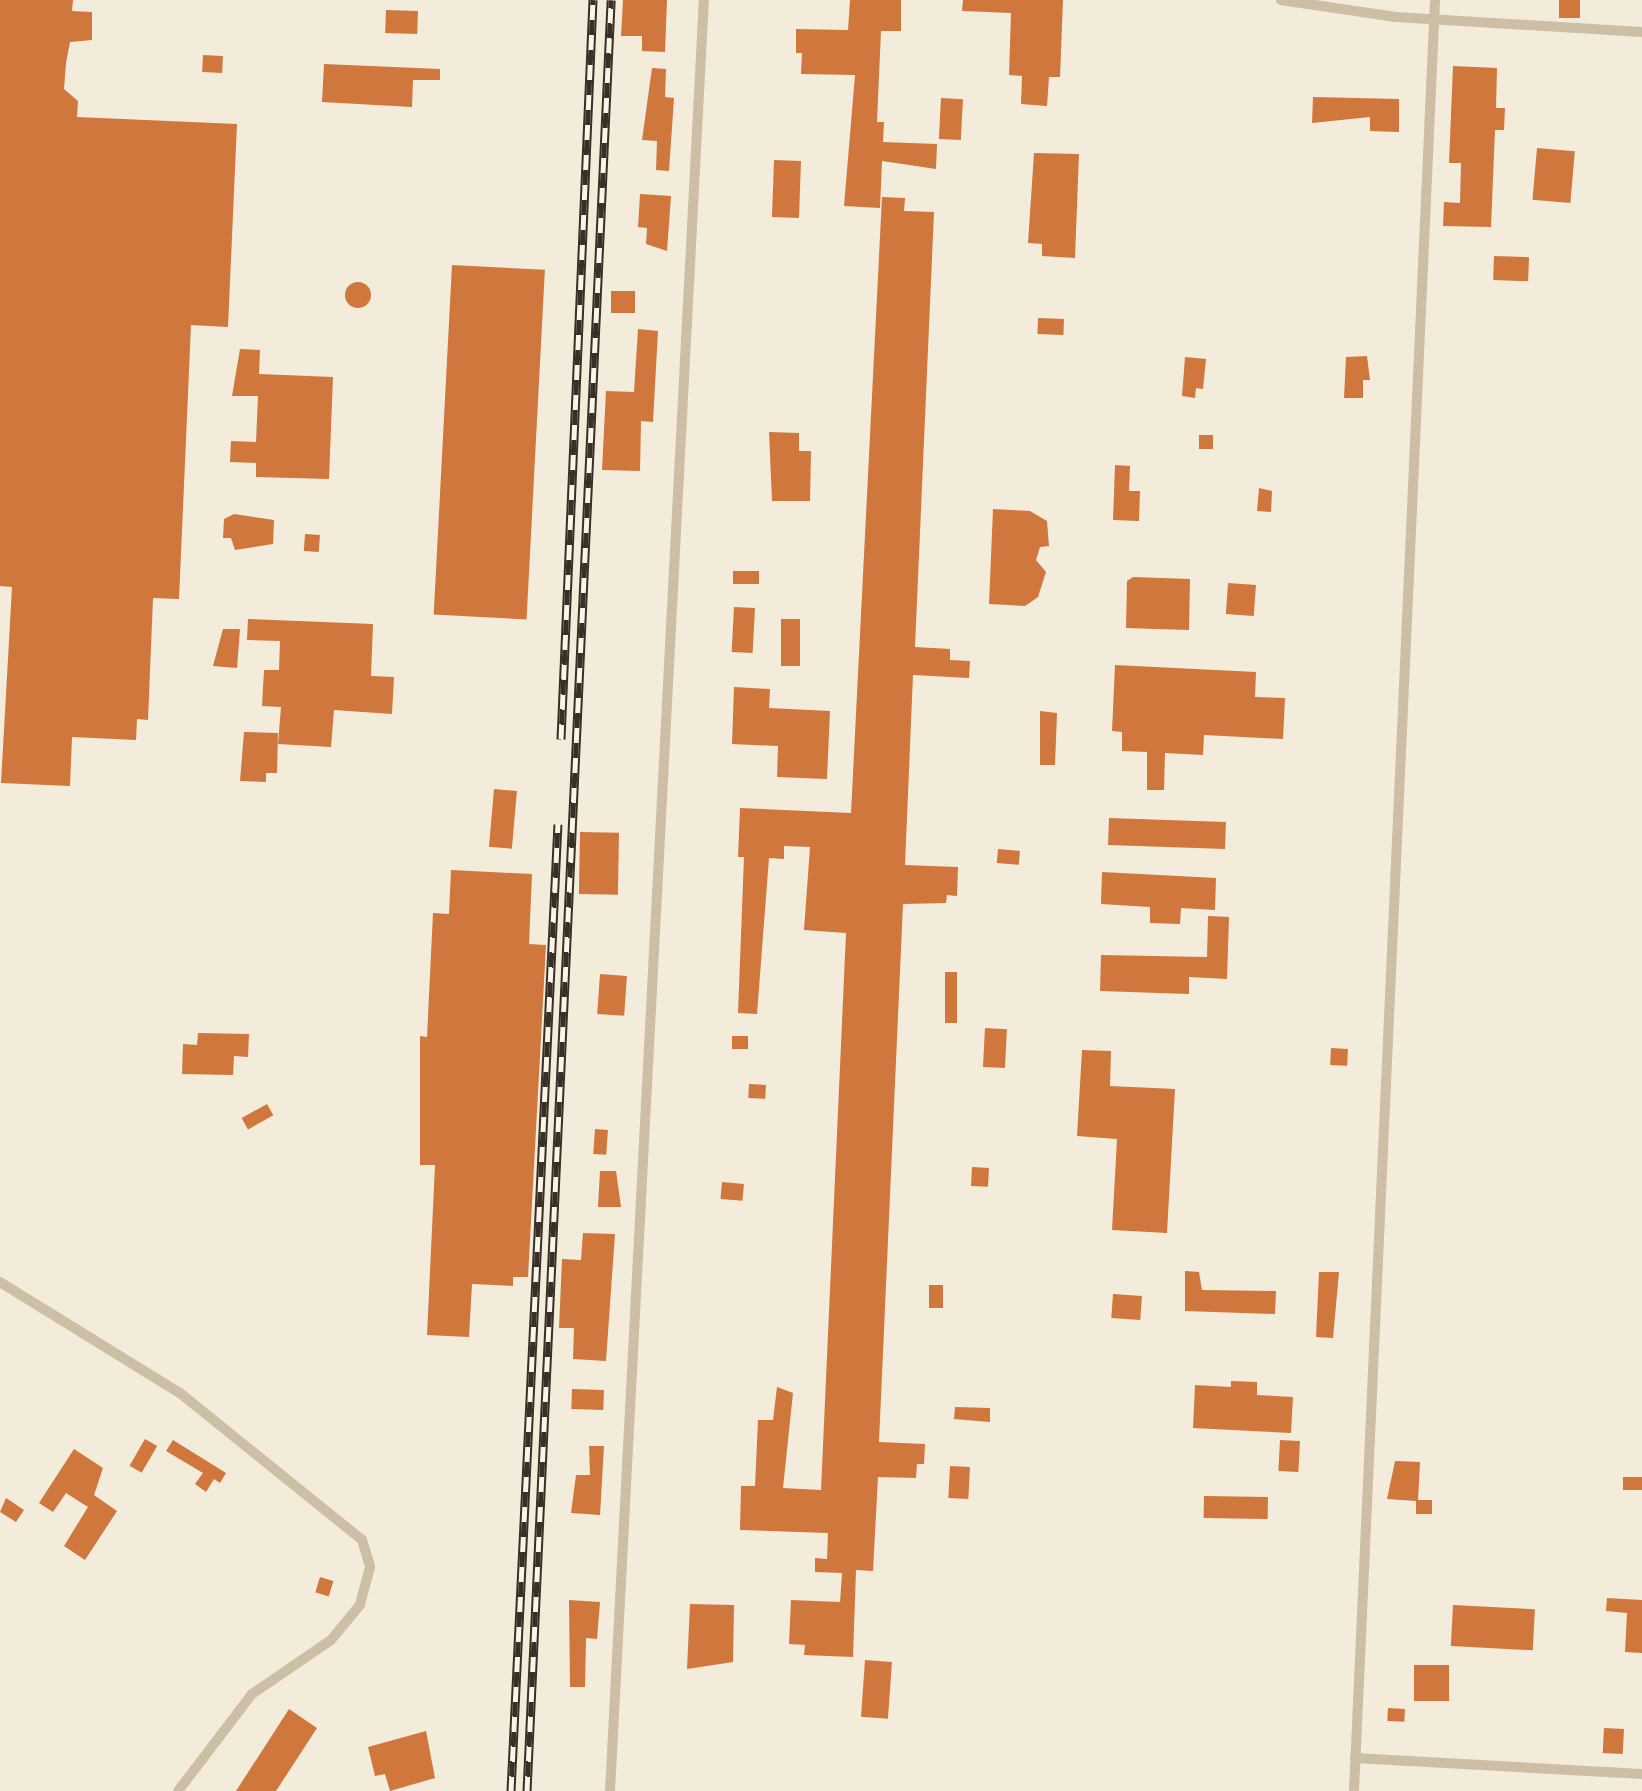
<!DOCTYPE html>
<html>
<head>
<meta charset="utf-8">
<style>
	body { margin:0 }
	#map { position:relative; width:1642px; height:1791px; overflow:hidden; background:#f4ecdb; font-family:Ubuntu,sans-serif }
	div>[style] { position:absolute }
	.building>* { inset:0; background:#d0773d; transform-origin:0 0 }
	.round { border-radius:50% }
	.lane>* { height:10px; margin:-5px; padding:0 5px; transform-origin:5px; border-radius:5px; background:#cdbea6 }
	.rail>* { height:9px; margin-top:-4.5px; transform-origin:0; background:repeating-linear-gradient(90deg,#fbf5e8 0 15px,#382f27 0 30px); box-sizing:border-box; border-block:2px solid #382f27 }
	span { translate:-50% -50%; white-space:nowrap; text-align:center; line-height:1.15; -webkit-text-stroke:10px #fbf5e8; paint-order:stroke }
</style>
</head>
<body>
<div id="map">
	<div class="building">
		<i style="clip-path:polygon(0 0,73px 0,72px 11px,92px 12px,92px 40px,70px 42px,66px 63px,64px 89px,78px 101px,77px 117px,237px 124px,228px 327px,191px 325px,179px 599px,153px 598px,148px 720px,137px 719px,136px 740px,72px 737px,70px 786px,1px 783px,12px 587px,0 586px)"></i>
		<i style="clip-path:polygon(623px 0,667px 0,665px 52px,642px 51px,642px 36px,621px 36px)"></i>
		<i style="clip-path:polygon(850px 0,901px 0,901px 31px,881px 31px,877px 122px,884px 122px,883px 142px,937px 144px,936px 169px,882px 161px,880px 208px,844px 206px,855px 75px,801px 74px,802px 53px,796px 53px,796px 29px,848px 30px)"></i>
		<i style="clip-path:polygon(963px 0,1063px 0,1060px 77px,1049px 77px,1047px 106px,1021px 104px,1022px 76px,1009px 75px,1011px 13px,962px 11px)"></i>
		<i style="left:1559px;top:0;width:21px;height:18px"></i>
		<i style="left:386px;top:10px;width:32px;height:23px;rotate:2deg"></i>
		<i style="left:203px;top:55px;width:20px;height:17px;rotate:3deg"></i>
		<i style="clip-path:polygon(324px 64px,440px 69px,440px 80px,413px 80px,412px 107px,322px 102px)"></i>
		<i style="clip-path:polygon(1453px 66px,1497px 68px,1496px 108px,1505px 108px,1504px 130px,1495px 130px,1491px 227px,1443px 226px,1444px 202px,1460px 203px,1461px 163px,1449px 163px)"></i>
		<i style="clip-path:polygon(652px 68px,666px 69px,665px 97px,674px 98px,669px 171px,656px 170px,657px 141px,642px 140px)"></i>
		<i style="clip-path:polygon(1313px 97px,1399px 99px,1399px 132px,1370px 131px,1370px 117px,1312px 123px)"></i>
		<i style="left:941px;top:98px;width:22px;height:41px;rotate:3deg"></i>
		<i style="left:1537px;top:148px;width:38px;height:52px;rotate:5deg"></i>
		<i style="clip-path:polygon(1034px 153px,1079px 154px,1075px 258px,1042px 256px,1042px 244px,1028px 243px)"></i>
		<i style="left:774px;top:160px;width:27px;height:57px;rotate:2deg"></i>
		<i style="clip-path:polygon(640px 194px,671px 196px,667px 251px,646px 244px,647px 228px,638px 227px)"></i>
		<i style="clip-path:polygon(882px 197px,905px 198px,904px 211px,934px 212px,915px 647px,950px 649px,950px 660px,970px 661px,969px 678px,913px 675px,905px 865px,958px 867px,957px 896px,947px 895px,946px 903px,903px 904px,879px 1442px,925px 1444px,924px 1464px,917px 1464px,916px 1478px,878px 1477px,873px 1571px,856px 1570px,853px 1657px,804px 1655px,805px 1645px,789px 1644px,791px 1600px,840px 1602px,842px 1573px,815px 1572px,815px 1558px,827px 1559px,828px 1533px,740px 1530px,741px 1486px,755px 1486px,758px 1420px,773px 1420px,777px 1387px,793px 1393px,783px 1488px,821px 1490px,846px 933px,804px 930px,810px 847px,784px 846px,784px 859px,769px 858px,757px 1014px,738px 1013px,744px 857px,738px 857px,740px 808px,851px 813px)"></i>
		<i style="left:1494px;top:256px;width:35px;height:24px;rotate:2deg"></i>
		<i style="left:452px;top:265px;width:93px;height:350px;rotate:3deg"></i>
		<i class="round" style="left:345px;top:282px;width:26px;height:26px"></i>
		<i style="left:611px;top:291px;width:24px;height:22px"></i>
		<i style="left:1038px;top:318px;width:26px;height:16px;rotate:2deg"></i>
		<i style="clip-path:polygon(638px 329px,658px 331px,653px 422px,641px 421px,640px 471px,602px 470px,606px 391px,634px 392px)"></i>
		<i style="clip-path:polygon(240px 349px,260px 350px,259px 374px,333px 377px,329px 479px,256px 477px,256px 463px,230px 462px,231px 441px,256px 442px,258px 396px,232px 396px)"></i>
		<i style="clip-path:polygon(1367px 356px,1370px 380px,1363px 380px,1363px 398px,1344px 398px,1346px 357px)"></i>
		<i style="clip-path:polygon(1185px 357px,1206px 359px,1203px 389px,1196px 388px,1195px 398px,1182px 396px)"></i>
		<i style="clip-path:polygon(769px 432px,799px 433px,799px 451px,811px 451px,810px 501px,772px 501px)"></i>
		<i style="left:1199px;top:435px;width:14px;height:14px"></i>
		<i style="clip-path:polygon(1115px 465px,1130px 466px,1129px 491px,1140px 491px,1139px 521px,1113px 520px)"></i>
		<i style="clip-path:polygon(1259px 488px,1272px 491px,1271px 512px,1257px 511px)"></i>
		<i style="clip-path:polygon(993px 509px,1030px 511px,1047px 521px,1049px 546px,1040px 547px,1036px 560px,1046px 572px,1038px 597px,1025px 606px,989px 604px)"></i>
		<i style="clip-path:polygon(234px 514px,274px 520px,273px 544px,235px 550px,231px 538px,223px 538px,224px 519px)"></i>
		<i style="left:305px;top:534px;width:15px;height:17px;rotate:4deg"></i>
		<i style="left:759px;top:571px;width:13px;height:26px;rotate:90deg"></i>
		<i style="clip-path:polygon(1133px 577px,1190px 579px,1189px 630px,1126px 628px,1127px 581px)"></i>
		<i style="left:1228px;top:583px;width:28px;height:31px;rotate:4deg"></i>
		<i style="left:734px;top:607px;width:21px;height:45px;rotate:3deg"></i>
		<i style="clip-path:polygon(248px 619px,373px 624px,371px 676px,394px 677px,392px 714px,334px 710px,331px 747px,278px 744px,281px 707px,262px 706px,264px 670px,279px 670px,280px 641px,247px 640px)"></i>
		<i style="left:781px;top:619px;width:19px;height:47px"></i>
		<i style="clip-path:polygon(223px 629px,240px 629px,237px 668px,213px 666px)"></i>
		<i style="clip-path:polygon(1115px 665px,1256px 672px,1255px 697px,1285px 698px,1283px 739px,1204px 735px,1203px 755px,1165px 753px,1164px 790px,1147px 790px,1147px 752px,1122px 751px,1122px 732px,1112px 731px)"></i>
		<i style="clip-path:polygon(734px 687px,770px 689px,769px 708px,830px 711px,827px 779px,777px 777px,778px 746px,732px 744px)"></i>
		<i style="clip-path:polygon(1040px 711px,1057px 713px,1055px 765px,1040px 765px)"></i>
		<i style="clip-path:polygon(244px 732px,278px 733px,277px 773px,266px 773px,266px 782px,240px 781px)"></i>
		<i style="left:494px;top:789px;width:23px;height:58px;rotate:5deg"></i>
		<i style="left:1109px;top:818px;width:117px;height:27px;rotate:2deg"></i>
		<i style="left:580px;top:832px;width:39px;height:62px;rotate:1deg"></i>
		<i style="left:998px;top:849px;width:22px;height:14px;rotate:5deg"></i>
		<i style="clip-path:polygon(451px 870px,532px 874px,529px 944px,546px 945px,528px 1277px,513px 1277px,513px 1286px,472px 1284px,469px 1337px,427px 1335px,435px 1165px,420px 1165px,420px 1036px,427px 1037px,433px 913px,449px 914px)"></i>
		<i style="clip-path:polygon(1102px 872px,1216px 878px,1215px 910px,1181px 908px,1180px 924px,1150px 923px,1150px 907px,1101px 904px)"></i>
		<i style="clip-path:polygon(1208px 916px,1229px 917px,1227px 979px,1189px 977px,1189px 994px,1100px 991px,1101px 955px,1207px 957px)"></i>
		<i style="left:945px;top:972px;width:12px;height:51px"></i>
		<i style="left:600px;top:974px;width:27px;height:40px;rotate:4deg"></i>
		<i style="left:985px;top:1028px;width:22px;height:39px;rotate:3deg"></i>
		<i style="clip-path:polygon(198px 1033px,249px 1034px,248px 1057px,234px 1056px,233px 1075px,182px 1074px,183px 1044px,197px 1045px)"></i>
		<i style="left:732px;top:1036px;width:16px;height:13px"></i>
		<i style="left:1331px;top:1048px;width:17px;height:17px;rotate:3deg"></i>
		<i style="clip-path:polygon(1082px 1050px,1111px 1051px,1110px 1086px,1175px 1089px,1167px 1233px,1112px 1230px,1117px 1139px,1077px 1136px)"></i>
		<i style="left:749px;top:1084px;width:17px;height:14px;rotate:3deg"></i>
		<i style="left:267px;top:1104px;width:13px;height:29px;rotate:61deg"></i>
		<i style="left:595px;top:1129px;width:13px;height:25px;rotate:4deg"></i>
		<i style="left:972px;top:1167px;width:17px;height:19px;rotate:3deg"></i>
		<i style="clip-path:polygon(600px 1171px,616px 1171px,621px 1207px,598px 1207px)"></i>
		<i style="left:722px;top:1182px;width:22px;height:17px;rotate:5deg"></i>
		<i style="clip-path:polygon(583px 1233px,615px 1234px,606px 1361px,573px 1359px,574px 1328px,559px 1328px,562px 1259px,581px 1260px)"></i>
		<i style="clip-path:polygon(1185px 1271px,1199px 1272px,1202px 1290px,1276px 1291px,1275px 1314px,1185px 1311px)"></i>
		<i style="clip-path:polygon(1319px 1272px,1339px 1272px,1333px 1338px,1316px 1337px)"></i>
		<i style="left:929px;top:1285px;width:14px;height:23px"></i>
		<i style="left:1113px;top:1294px;width:29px;height:24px;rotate:4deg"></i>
		<i style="clip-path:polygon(1231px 1381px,1257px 1382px,1257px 1395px,1293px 1397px,1291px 1433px,1193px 1428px,1195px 1385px,1231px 1387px)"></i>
		<i style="left:572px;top:1389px;width:32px;height:20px;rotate:2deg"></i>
		<i style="clip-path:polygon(955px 1407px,990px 1408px,990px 1422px,954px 1419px)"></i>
		<i style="left:145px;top:1439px;width:14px;height:31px;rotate:30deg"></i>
		<i style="clip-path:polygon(173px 1440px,226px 1473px,220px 1483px,214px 1479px,206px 1492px,195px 1484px,203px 1473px,166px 1451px)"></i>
		<i style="left:1280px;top:1440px;width:20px;height:31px;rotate:3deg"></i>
		<i style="clip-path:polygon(589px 1446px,604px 1446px,600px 1515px,571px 1513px,576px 1475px,590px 1475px)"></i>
		<i style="clip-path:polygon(74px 1449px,103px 1468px,94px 1495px,117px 1511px,85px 1560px,64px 1546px,88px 1507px,66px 1493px,53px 1512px,39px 1503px)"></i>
		<i style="clip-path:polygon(1395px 1461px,1420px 1462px,1418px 1500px,1432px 1500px,1432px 1514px,1416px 1514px,1416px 1501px,1387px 1499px)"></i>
		<i style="left:950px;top:1466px;width:20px;height:32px;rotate:3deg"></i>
		<i style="left:1642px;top:1477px;width:13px;height:19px;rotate:90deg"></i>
		<i style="left:1204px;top:1496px;width:64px;height:22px;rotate:1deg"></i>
		<i style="clip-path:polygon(6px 1498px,24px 1510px,16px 1522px,0 1512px)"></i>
		<i style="left:320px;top:1577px;width:14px;height:16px;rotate:17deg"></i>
		<i style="clip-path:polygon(1607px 1598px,1642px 1600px,1642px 1653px,1625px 1652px,1627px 1613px,1606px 1611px)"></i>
		<i style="clip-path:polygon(569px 1600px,600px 1602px,597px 1639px,586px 1638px,585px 1687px,570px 1687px)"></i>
		<i style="clip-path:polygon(690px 1604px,734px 1605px,733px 1662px,687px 1669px)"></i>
		<i style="left:1453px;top:1605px;width:82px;height:41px;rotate:3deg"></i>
		<i style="left:865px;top:1660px;width:27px;height:57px;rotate:4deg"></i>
		<i style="left:1449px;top:1665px;width:36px;height:35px;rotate:90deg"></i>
		<i style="left:1388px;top:1708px;width:17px;height:13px;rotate:3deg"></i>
		<i style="clip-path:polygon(289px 1709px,317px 1728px,276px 1791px,236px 1791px)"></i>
		<i style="left:1604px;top:1728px;width:20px;height:25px;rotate:3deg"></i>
		<i style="clip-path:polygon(426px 1731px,435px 1778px,390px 1791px,385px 1774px,375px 1776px,368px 1747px)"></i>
	</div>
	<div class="lane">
		<i style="left:1281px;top:0;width:116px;rotate:8.4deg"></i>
		<i style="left:1396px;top:17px;width:246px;rotate:3.5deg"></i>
		<i style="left:0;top:1282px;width:211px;rotate:31.7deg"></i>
		<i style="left:180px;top:1393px;width:234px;rotate:38.9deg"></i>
		<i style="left:362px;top:1540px;width:28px;rotate:73deg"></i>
		<i style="left:370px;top:1567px;width:39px;rotate:105deg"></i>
		<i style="left:360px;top:1605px;width:45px;rotate:129.6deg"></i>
		<i style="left:331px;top:1640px;width:96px;rotate:145.6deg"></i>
		<i style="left:252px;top:1694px;width:122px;rotate:127.3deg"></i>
		<i style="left:1355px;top:1758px;width:287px;rotate:3.2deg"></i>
		<i style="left:610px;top:1791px;width:1793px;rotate:-87deg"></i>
		<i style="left:1354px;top:1791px;width:1793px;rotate:-87.41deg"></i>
	</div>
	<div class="rail">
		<i style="left:561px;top:739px;width:740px;rotate:-87.52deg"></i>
		<i style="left:511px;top:1791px;width:968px;rotate:-87.22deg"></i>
		<i style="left:527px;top:1791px;width:1793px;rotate:-87.31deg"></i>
	</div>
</div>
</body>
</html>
